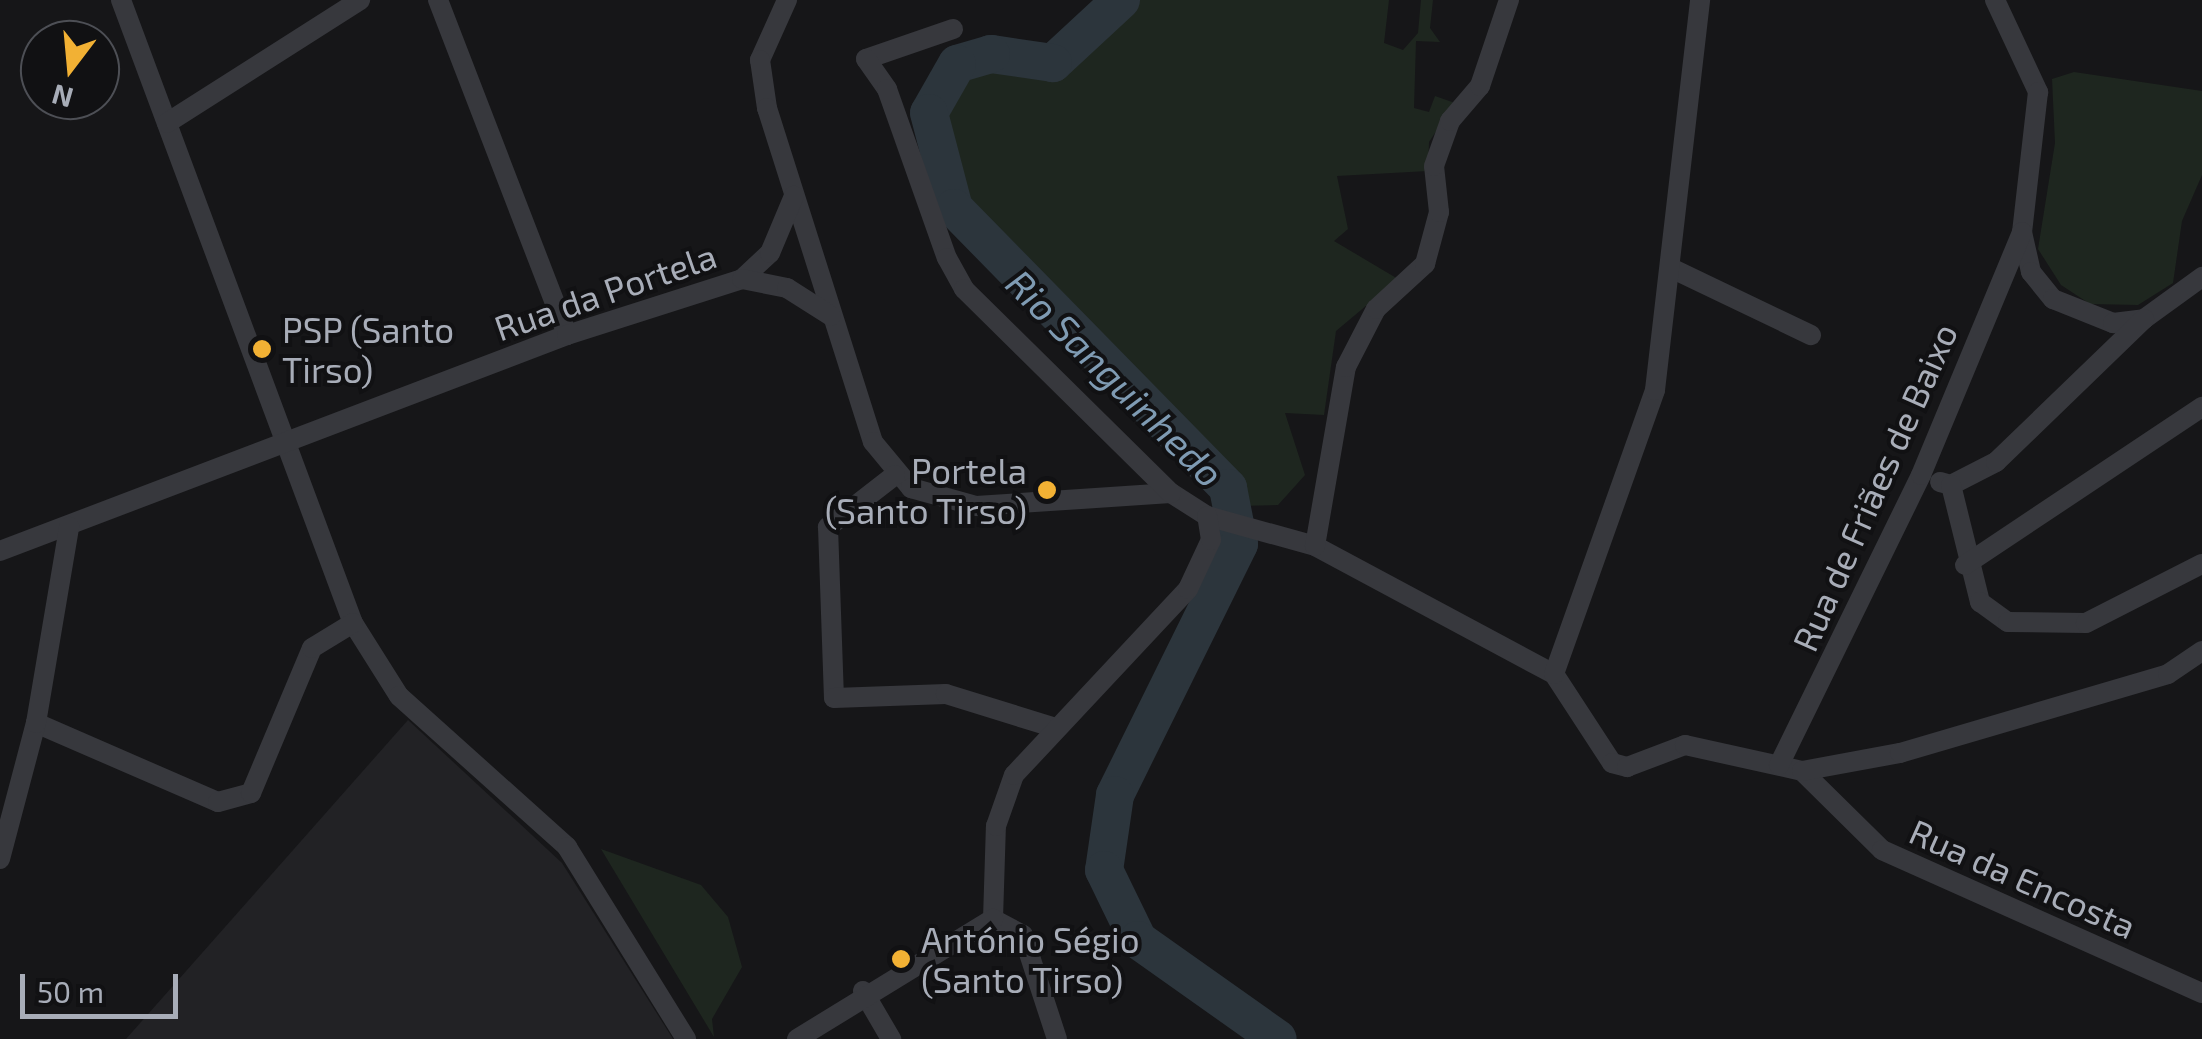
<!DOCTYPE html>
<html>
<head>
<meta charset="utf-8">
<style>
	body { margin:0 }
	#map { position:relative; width:2202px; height:1039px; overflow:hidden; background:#161618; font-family:"Exo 2",sans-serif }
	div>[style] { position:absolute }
	.built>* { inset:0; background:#222225 }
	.green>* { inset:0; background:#1e261f }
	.river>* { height:38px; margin:-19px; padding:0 19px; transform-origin:19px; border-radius:19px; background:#2c353c }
	.minor>* { height:20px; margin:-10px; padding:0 10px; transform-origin:10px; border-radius:10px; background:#37383d }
	.dots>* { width:28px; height:28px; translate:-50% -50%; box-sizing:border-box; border:5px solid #111113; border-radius:50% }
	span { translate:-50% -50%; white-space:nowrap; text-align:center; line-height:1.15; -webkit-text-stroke:8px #111113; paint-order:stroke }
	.street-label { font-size:35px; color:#a8adb8 }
	.poi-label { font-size:35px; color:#a8adb8 }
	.left { translate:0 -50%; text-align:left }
	.right { translate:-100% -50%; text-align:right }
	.water-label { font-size:38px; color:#7f9bb3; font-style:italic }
	.north { position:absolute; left:20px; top:20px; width:100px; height:100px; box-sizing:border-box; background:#111113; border:2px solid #4d4f55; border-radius:50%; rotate:196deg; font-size:28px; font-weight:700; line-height:40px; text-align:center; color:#a8adb8 }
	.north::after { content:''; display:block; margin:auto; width:35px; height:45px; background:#f2b134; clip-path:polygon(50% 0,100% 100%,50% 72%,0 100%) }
	.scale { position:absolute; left:20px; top:974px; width:158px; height:45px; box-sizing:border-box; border:5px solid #a8adb8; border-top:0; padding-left:12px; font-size:30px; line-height:35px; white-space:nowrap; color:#a8adb8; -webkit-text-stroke:8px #111113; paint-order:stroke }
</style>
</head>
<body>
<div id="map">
	<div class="built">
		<i style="clip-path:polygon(408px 720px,562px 863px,673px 1039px,126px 1039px)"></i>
	</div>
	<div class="green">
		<i style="clip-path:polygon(1131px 0,1389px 0,1384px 43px,1403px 50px,1418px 33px,1421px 0,1433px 0,1430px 28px,1440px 42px,1416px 41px,1414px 108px,1429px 112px,1435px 96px,1455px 103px,1429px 142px,1428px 171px,1337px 176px,1348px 229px,1334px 241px,1398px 279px,1336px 331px,1324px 415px,1285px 413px,1305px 475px,1278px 505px,1236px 506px,1229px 482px,958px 204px,936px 122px,938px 95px,955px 72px,990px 59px,1055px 69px)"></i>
		<i style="clip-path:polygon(2074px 72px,2202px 91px,2202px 175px,2182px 221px,2173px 283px,2138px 305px,2090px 304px,2061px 285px,2038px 249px,2055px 143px,2052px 79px)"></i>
		<i style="clip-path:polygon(601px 849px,701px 885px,728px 917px,742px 967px,712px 1019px,714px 1037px)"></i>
	</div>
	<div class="river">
		<i style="left:1121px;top:0;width:93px;rotate:137.2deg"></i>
		<i style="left:1053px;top:63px;width:63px;rotate:-171.7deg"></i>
		<i style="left:991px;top:54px;width:35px;rotate:164deg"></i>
		<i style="left:957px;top:64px;width:56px;rotate:119.7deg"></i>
		<i style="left:929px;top:113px;width:98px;rotate:75.3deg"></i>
		<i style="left:954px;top:208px;width:392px;rotate:45.6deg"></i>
		<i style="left:1228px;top:488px;width:57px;rotate:78.9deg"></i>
		<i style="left:1239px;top:544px;width:280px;rotate:116.3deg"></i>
		<i style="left:1115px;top:795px;width:76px;rotate:98.3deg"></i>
		<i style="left:1104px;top:870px;width:78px;rotate:64.1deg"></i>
		<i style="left:1138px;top:940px;width:171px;rotate:35.3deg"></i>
	</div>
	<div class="minor">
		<i style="left:121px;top:0;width:665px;rotate:69.58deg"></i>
		<i style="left:353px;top:623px;width:86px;rotate:57.8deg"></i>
		<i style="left:399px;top:696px;width:226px;rotate:41.9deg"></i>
		<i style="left:567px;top:847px;width:226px;rotate:58.2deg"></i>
		<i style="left:438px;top:0;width:359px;rotate:68.9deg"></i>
		<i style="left:787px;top:0;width:66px;rotate:114.2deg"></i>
		<i style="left:760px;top:60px;width:49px;rotate:81.7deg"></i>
		<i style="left:767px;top:108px;width:350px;rotate:72.4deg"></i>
		<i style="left:873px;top:442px;width:60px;rotate:50.4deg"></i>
		<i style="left:911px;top:488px;width:67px;rotate:15.5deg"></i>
		<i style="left:976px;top:506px;width:195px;rotate:-3.8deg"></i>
		<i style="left:1171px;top:493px;width:43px;rotate:32.6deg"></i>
		<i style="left:1207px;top:516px;width:112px;rotate:15.5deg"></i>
		<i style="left:1315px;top:546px;width:271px;rotate:28.2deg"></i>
		<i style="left:1554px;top:674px;width:106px;rotate:56.9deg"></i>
		<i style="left:1612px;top:763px;width:16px;rotate:15deg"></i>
		<i style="left:1627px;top:767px;width:62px;rotate:-20.8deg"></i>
		<i style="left:1685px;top:745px;width:120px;rotate:12.5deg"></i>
		<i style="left:1802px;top:771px;width:112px;rotate:44.6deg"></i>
		<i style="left:1882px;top:850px;width:350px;rotate:24.1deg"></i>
		<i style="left:1995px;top:0;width:102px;rotate:64.9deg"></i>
		<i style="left:2038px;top:92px;width:141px;rotate:96.5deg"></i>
		<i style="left:2022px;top:232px;width:41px;rotate:77.3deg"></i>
		<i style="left:2031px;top:272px;width:35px;rotate:51deg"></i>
		<i style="left:2053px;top:299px;width:65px;rotate:21.8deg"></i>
		<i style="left:2113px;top:323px;width:31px;rotate:-7deg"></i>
		<i style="left:2144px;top:319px;width:72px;rotate:-35.9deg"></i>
		<i style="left:953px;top:29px;width:92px;rotate:161deg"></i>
		<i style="left:866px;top:59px;width:37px;rotate:55deg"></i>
		<i style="left:887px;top:89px;width:179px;rotate:70.5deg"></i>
		<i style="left:947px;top:258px;width:35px;rotate:61deg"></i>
		<i style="left:964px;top:289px;width:291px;rotate:44.6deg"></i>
		<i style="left:167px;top:123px;width:229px;rotate:-32.5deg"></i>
		<i style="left:1673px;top:269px;width:153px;rotate:25.6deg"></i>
		<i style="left:742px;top:279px;width:38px;rotate:-43deg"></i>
		<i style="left:770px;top:253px;width:62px;rotate:-67.2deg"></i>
		<i style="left:895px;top:475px;width:85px;rotate:142.2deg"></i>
		<i style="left:828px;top:527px;width:171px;rotate:88deg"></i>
		<i style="left:834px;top:698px;width:112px;rotate:-2deg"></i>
		<i style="left:946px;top:694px;width:115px;rotate:17.2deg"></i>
		<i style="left:1940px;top:482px;width:11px;rotate:15deg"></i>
		<i style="left:1951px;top:485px;width:51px;rotate:-27.1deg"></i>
		<i style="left:1996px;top:462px;width:206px;rotate:-44deg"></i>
		<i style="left:1951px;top:485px;width:121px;rotate:76.1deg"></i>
		<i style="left:1980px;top:602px;width:34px;rotate:36deg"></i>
		<i style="left:2008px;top:622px;width:78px;rotate:0.7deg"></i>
		<i style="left:2086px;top:623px;width:130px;rotate:-27deg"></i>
		<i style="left:1315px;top:546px;width:182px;rotate:-80.2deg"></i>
		<i style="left:1346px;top:367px;width:65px;rotate:-62.7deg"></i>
		<i style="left:1376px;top:309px;width:67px;rotate:-42.6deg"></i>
		<i style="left:1425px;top:264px;width:54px;rotate:-74.9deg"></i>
		<i style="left:1439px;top:212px;width:46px;rotate:-96.2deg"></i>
		<i style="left:1434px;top:166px;width:48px;rotate:-70.4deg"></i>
		<i style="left:1450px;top:121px;width:46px;rotate:-49.4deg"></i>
		<i style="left:1480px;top:86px;width:91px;rotate:-71.4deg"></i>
		<i style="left:0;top:551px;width:607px;rotate:-20.85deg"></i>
		<i style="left:567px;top:335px;width:184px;rotate:-17.7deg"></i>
		<i style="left:742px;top:279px;width:46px;rotate:11.3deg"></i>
		<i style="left:787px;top:288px;width:52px;rotate:32.5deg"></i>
		<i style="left:1965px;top:565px;width:285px;rotate:-33.7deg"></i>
		<i style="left:1554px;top:674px;width:301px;rotate:-70.4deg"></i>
		<i style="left:1655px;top:390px;width:393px;rotate:-83.4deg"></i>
		<i style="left:36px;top:723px;width:198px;rotate:23.5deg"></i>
		<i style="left:218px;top:802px;width:34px;rotate:-15deg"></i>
		<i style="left:251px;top:793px;width:157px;rotate:-67.2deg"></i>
		<i style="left:312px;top:648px;width:48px;rotate:-31.4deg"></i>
		<i style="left:1779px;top:765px;width:323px;rotate:-63.9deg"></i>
		<i style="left:1921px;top:475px;width:263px;rotate:-67.4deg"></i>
		<i style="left:1802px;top:771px;width:100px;rotate:-10.4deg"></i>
		<i style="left:1900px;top:753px;width:279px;rotate:-16.4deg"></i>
		<i style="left:2168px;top:674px;width:41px;rotate:-34.1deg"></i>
		<i style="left:0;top:859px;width:141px;rotate:-75.2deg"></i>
		<i style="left:36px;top:723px;width:199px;rotate:-80.4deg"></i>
		<i style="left:993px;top:919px;width:93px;rotate:-88.2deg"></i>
		<i style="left:996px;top:826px;width:54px;rotate:-70.6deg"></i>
		<i style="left:1014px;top:775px;width:255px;rotate:-46.9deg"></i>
		<i style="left:1188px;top:589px;width:54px;rotate:-64.9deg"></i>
		<i style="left:1211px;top:540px;width:24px;rotate:-99deg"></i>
		<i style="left:993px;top:919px;width:34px;rotate:28deg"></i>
		<i style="left:1023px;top:935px;width:109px;rotate:71.9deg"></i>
		<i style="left:863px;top:991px;width:56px;rotate:59.7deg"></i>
		<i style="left:797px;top:1039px;width:230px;rotate:-31.5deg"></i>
	</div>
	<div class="dots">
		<i style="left:262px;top:349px;background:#f2b134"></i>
		<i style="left:1047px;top:490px;background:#f2b134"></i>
		<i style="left:901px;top:959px;background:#f2b134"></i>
	</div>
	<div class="street-label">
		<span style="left:605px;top:291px;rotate:-19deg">Rua da Portela</span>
		<span style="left:1874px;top:487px;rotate:-66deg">Rua de Friães de Baixo</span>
		<span style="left:2023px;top:878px;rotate:24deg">Rua da Encosta</span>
	</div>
	<div class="poi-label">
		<span class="left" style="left:282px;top:349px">PSP (Santo<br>Tirso)</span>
		<span class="right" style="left:1027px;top:490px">Portela<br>(Santo Tirso)</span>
		<span class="left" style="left:921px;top:959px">António Ségio<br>(Santo Tirso)</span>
	</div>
	<div class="water-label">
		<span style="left:1115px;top:378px;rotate:45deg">Rio Sanguinhedo</span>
	</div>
	<div class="north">N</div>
	<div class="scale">50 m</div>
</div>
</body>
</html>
